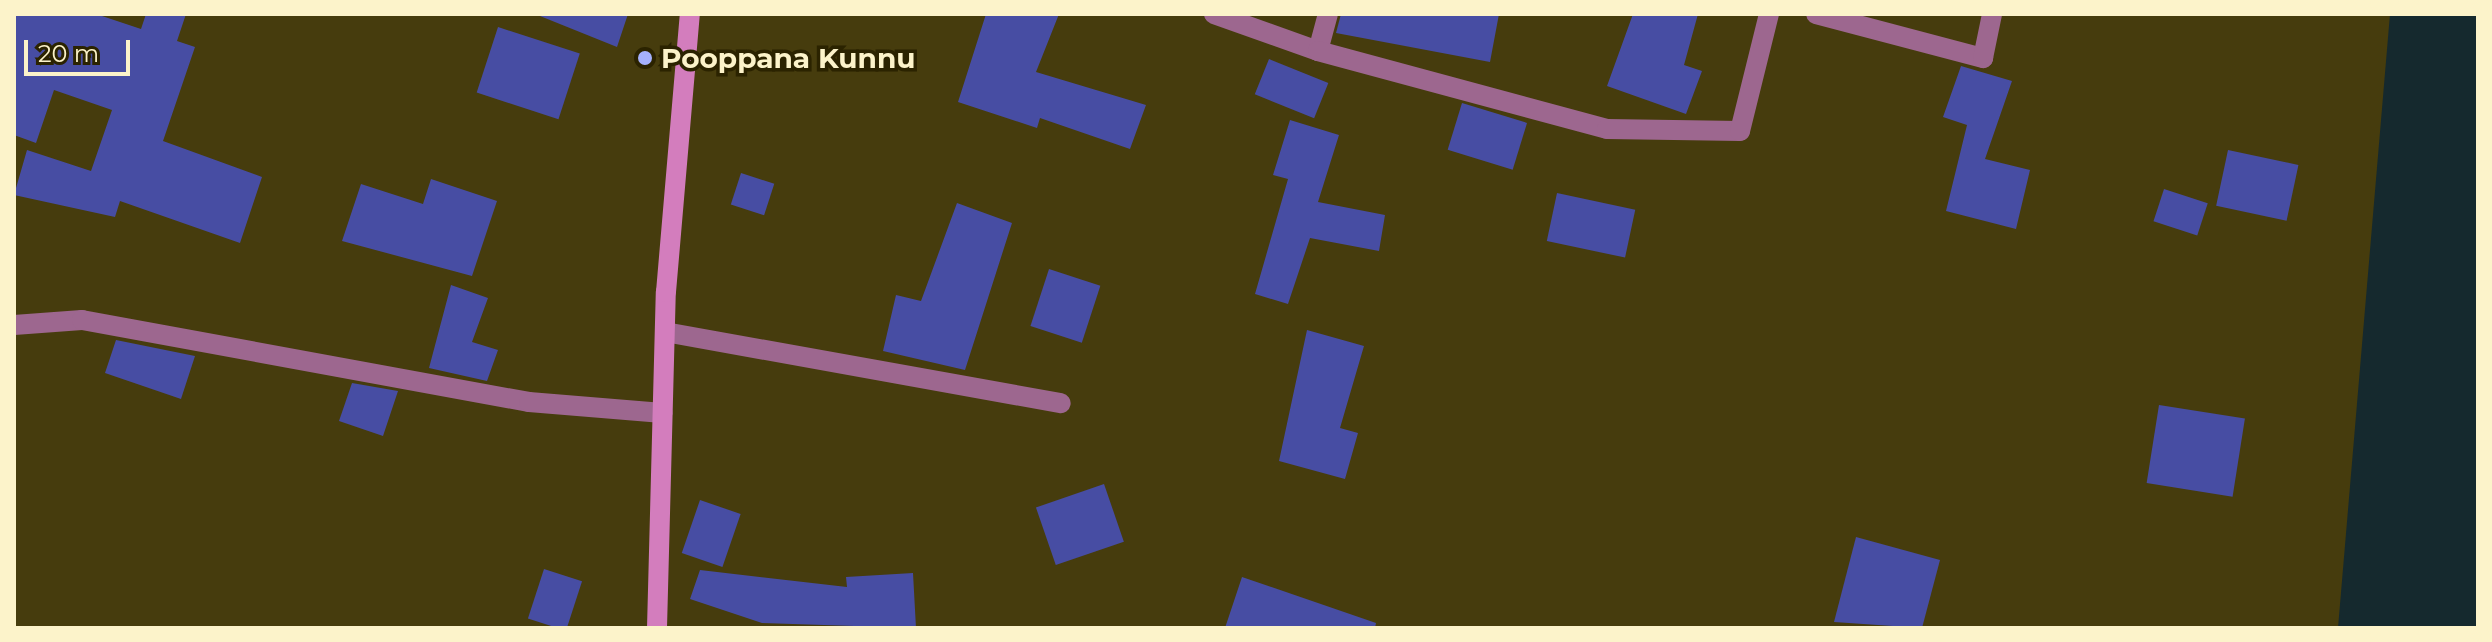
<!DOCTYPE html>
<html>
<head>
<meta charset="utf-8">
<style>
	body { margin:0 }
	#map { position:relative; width:2492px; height:642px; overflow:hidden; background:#463c0d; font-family:Montserrat,sans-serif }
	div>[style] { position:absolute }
	.water>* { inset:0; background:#15292e }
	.building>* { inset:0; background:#474da3; transform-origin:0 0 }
	.street>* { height:20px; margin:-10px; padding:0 10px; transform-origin:10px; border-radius:10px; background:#9d678f }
	.secondary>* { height:20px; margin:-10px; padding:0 10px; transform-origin:10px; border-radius:10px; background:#d37dbd }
	.dots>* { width:22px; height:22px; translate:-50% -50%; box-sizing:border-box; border:4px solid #2b2300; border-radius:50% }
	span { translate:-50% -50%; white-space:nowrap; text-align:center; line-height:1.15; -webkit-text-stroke:7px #2b2300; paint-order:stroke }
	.poi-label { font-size:28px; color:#fcf3ca; font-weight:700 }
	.left { translate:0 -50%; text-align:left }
	.frame { position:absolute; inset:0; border:16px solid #fcf3ca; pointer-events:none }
	.scale { position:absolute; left:24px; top:40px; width:106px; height:36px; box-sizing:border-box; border:4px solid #fcf3ca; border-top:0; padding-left:10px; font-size:24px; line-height:28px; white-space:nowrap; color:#fcf3ca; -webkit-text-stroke:6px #2b2300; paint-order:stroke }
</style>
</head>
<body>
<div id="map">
	<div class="water">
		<i style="clip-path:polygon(2390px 14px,2478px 14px,2478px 628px,2338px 628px)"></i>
	</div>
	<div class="building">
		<i style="clip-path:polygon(14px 14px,96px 14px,141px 29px,146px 14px,186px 14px,177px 41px,195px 47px,163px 141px,262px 177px,240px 243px,120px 201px,115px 217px,14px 195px,27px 150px,91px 171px,112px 110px,54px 90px,36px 143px,14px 135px)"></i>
		<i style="clip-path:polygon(535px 14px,628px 14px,617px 47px)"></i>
		<i style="clip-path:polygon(986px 14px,1059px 14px,1036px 72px,1146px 105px,1130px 149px,1040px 118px,1037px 128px,958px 102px)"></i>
		<i style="clip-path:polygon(1341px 14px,1499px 14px,1490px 62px,1336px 33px)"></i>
		<i style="clip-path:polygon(1633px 14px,1698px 14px,1684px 65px,1702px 71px,1686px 114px,1607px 86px)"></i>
		<i style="left:498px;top:27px;width:86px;height:69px;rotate:18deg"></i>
		<i style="left:1269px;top:59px;width:64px;height:38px;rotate:22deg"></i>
		<i style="clip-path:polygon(1961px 66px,2012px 81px,1985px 159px,2030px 170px,2016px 229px,1946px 211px,1967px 125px,1943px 117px)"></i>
		<i style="left:1462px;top:103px;width:68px;height:49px;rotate:17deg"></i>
		<i style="clip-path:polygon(1290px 120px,1339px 135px,1318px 202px,1385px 215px,1379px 251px,1310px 238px,1288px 304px,1255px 294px,1288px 179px,1273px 175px)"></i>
		<i style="left:2228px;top:150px;width:72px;height:57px;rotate:12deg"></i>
		<i style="left:741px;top:173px;width:35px;height:33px;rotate:18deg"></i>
		<i style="clip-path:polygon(431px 179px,497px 201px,472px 276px,342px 241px,361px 184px,423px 204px)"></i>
		<i style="left:2164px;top:189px;width:46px;height:34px;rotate:18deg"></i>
		<i style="left:1557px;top:193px;width:80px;height:49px;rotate:12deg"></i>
		<i style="clip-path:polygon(957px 203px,1012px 223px,965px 370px,883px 351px,896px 295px,921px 301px)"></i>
		<i style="left:1049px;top:269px;width:54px;height:60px;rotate:18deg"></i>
		<i style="clip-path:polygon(451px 285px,488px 298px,472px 342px,498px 350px,487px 381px,429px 368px)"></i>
		<i style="clip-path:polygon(1307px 330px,1364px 346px,1340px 428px,1358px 433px,1345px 479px,1279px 461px)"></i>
		<i style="clip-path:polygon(116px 340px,195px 356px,181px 399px,105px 373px)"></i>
		<i style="clip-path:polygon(352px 383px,398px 391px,383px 436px,339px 421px)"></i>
		<i style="left:2159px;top:405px;width:87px;height:79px;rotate:9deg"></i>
		<i style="left:1104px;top:484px;width:61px;height:72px;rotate:71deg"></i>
		<i style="left:700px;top:500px;width:43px;height:56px;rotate:19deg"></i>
		<i style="clip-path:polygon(1856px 537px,1940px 560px,1922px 628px,1834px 622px)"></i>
		<i style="left:544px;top:569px;width:40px;height:52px;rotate:18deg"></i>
		<i style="clip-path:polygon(700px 570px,847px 587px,846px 577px,913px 573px,916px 628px,762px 623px,690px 599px)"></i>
		<i style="clip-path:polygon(1242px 577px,1376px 623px,1375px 628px,1225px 628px)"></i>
	</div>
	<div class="street">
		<i style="left:1214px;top:14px;width:110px;rotate:19.6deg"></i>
		<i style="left:1318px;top:51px;width:38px;rotate:-75deg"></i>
		<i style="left:1816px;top:14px;width:173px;rotate:14.8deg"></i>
		<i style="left:1983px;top:58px;width:45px;rotate:-78.4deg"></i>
		<i style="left:1318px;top:51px;width:299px;rotate:15.1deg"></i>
		<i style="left:1607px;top:129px;width:133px;rotate:0.9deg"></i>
		<i style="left:1740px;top:131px;width:121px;rotate:-76.1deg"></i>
		<i style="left:14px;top:325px;width:68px;rotate:-4.2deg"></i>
		<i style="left:82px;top:320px;width:454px;rotate:10.4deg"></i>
		<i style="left:529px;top:402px;width:134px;rotate:4.7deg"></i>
		<i style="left:665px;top:332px;width:402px;rotate:10.2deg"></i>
	</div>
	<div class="secondary">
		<i style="left:657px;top:628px;width:336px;rotate:-88.5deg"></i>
		<i style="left:666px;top:292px;width:279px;rotate:-85.1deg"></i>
	</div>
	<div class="dots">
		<i style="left:645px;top:58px;background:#a5b1fc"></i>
	</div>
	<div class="poi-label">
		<span class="left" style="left:661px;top:58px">Pooppana Kunnu</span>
	</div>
	<div class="frame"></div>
	<div class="scale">20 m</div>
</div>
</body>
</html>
